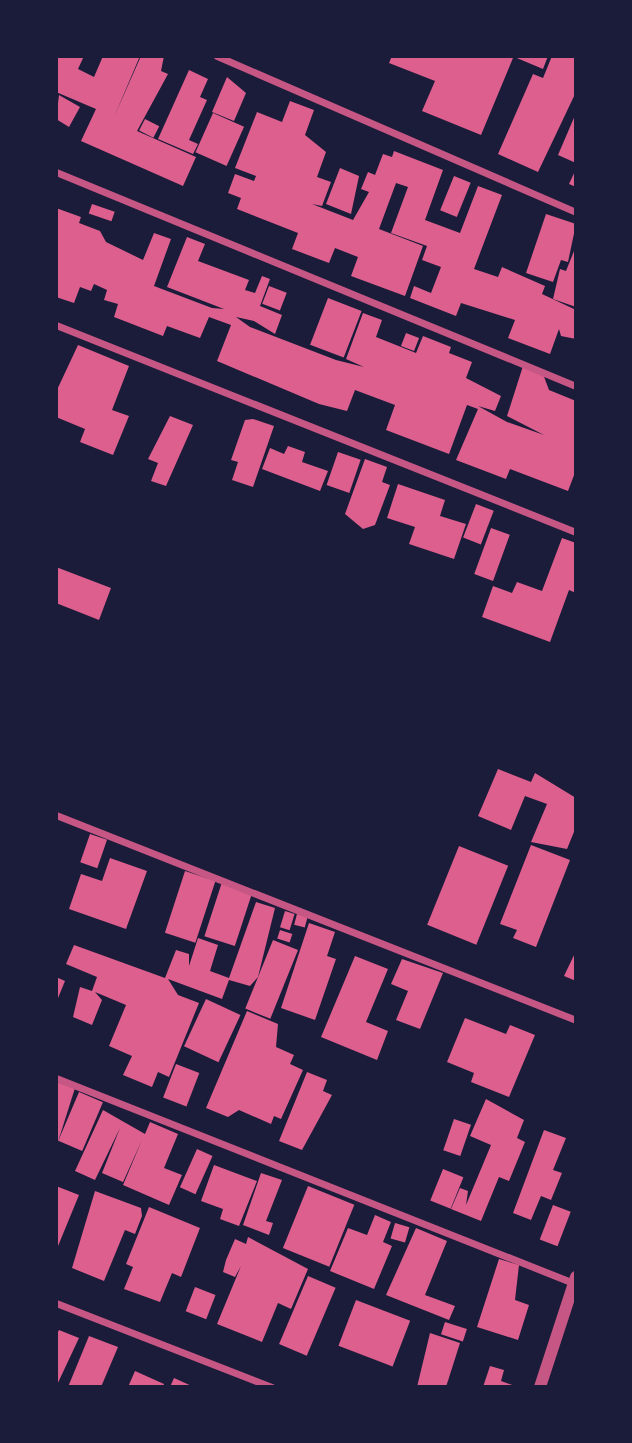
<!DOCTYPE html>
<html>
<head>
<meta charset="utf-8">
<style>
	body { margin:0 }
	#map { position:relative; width:632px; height:1443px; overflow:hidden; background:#1b1b3a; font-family:Lato,sans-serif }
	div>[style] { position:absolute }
	.building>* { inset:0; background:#dd5f8e; transform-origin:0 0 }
	.minor>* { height:7px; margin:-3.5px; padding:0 3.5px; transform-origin:3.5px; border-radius:3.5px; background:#c65784 }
	.tertiary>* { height:12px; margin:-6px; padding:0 6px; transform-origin:6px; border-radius:6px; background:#c65784 }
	span { translate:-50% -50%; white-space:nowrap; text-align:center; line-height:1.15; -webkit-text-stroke:7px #1b1b3a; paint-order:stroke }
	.frame { position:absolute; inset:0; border:58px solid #1b1b3a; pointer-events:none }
</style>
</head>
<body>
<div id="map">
	<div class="building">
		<i style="clip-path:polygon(56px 56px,84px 56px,78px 69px,94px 77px,103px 56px,140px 56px,114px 117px,141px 56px,164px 56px,161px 71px,168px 74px,137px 131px,196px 157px,183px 186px,81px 141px,96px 109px,56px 92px)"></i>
		<i style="clip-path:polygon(392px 56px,508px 56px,513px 58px,481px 135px,422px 111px,435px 81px,389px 63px)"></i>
		<i style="clip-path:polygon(512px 56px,548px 56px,543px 69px)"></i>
		<i style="clip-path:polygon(552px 56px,576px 56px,576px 92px,538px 172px,498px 154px,533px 74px,543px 78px)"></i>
		<i style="clip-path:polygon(189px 70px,208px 79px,200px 97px,207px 100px,189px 140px,198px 144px,193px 154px,158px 139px)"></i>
		<i style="clip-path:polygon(227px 77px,246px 93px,234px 121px,212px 112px)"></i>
		<i style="clip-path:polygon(59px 95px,80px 107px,69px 127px,56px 119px)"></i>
		<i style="clip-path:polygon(290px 101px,314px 110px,305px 135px,326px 152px,317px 177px,331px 182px,322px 206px,312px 204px,353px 220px,369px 192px,361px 189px,368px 172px,375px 175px,383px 154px,392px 157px,394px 151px,443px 170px,425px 220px,460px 233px,478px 186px,502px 195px,474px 269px,498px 277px,502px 267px,545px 286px,542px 294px,576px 310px,576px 339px,561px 336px,559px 329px,550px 354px,508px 338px,515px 320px,461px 303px,456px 316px,410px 298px,414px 286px,431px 293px,441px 267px,422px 260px,427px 246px,391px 233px,408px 187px,396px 183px,379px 229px,423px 246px,405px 296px,351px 276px,358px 257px,335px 248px,329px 263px,292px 249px,298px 233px,237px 209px,241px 198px,228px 193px,235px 174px,254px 181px,256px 176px,235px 168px,257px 112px,282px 122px)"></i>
		<i style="left:213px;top:113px;width:34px;height:43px;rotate:24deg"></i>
		<i style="clip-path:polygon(576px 113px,576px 163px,558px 155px)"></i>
		<i style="left:145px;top:119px;width:16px;height:13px;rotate:27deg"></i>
		<i style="clip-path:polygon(340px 168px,359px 176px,351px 214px,326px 204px)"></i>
		<i style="clip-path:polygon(576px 169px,576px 187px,569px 184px)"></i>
		<i style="left:454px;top:176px;width:18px;height:37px;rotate:22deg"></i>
		<i style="left:92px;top:204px;width:24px;height:10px;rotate:19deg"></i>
		<i style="clip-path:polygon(56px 208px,81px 217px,79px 223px,100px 231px,106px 242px,143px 260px,154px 233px,171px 239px,154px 286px,212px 308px,224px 309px,167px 287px,187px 237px,205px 244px,198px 261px,249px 280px,245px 290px,255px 293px,262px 276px,270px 279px,260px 306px,282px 315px,275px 334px,254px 321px,236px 317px,250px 327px,336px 360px,364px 367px,346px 359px,363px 313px,382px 320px,376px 337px,416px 353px,423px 336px,451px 347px,449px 353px,472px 362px,466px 378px,501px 396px,495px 411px,478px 406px,507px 422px,544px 435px,507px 416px,523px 366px,543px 374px,549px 390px,576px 401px,576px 470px,568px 491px,510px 469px,506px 479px,456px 460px,478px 409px,467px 405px,449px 454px,386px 430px,395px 405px,355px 390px,347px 411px,319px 404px,217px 361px,231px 325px,209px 317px,200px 338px,167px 326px,163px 336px,114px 317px,118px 304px,104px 300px,107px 290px,94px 284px,91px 291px,80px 287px,74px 303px,56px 297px)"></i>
		<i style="clip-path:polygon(546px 214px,576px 224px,568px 262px,561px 260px,553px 282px,526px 273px)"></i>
		<i style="clip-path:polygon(576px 246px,576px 307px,553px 299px,560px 269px,566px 271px)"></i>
		<i style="left:269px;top:286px;width:19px;height:19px;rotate:21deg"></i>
		<i style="left:328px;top:298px;width:36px;height:50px;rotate:21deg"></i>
		<i style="left:406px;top:333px;width:14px;height:14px;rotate:21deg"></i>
		<i style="clip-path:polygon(78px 345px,129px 366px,112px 410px,129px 416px,113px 455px,80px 442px,85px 429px,56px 417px,56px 392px)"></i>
		<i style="clip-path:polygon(170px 416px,193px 425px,166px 486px,151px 481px,158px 463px,148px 459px)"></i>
		<i style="clip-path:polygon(253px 419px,274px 426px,253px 487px,232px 480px,238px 462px,231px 460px,245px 420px)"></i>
		<i style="clip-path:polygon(288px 446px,305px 452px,302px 462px,328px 471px,320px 491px,262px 469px,270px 448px,284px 454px)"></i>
		<i style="left:338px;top:452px;width:24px;height:35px;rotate:19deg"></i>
		<i style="clip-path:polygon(365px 459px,387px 467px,382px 482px,390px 485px,375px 525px,363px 529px,345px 514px)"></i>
		<i style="clip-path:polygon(398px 484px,445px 500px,440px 516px,466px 524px,454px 559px,409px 544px,415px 527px,387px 518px)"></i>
		<i style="left:476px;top:504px;width:19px;height:36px;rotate:21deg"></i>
		<i style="left:491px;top:528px;width:20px;height:49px;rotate:20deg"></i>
		<i style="clip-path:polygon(562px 538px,576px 543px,576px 593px,569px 590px,550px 642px,482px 617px,493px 586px,512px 593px,517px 582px,542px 591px)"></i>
		<i style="clip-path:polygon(56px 567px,111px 588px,99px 620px,56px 603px)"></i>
		<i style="clip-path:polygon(498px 769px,531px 782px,535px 773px,576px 798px,576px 827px,567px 849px,531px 842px,547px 804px,525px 796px,511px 830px,478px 816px)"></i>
		<i style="left:90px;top:834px;width:18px;height:30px;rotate:19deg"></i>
		<i style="clip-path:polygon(531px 845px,570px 860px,536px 947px,513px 938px,517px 930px,500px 924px)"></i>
		<i style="left:459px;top:846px;width:53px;height:85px;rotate:22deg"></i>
		<i style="clip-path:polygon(110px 858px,147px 871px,126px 929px,69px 909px,81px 874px,102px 881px)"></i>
		<i style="left:185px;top:871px;width:32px;height:65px;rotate:18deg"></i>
		<i style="left:222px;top:882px;width:32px;height:57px;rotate:18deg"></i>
		<i style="clip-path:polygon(256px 902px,275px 908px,258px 977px,250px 986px,229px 980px,222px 999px,168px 979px,178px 995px,199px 1003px,169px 1077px,158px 1072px,152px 1087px,123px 1075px,132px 1056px,109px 1046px,126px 1005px,95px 992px,102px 1000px,92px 1025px,73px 1017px,80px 987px,92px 991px,97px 977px,66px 964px,74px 945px,165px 978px,176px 950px,189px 954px,189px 966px,198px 938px,218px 945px,210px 971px,229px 978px)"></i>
		<i style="left:285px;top:911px;width:10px;height:17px;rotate:17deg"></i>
		<i style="left:297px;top:914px;width:11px;height:11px;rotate:15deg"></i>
		<i style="clip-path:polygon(309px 923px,335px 932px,327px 956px,336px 959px,315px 1020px,281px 1008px)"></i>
		<i style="left:280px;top:930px;width:13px;height:9px;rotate:18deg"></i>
		<i style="left:273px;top:940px;width:27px;height:74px;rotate:22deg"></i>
		<i style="clip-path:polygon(576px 951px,576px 981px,564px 976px)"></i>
		<i style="clip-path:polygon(355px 956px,388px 969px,366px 1022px,388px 1031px,377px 1060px,321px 1037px)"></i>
		<i style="clip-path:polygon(402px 959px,443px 973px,420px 1029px,396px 1020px,408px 991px,391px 984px)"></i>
		<i style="clip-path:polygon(56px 977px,65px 981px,56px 1003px)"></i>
		<i style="left:206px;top:999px;width:38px;height:52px;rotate:25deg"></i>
		<i style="clip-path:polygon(247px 1011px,278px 1024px,276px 1047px,294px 1055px,290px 1064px,303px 1070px,281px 1119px,274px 1116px,271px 1124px,239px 1110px,228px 1117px,206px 1108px)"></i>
		<i style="clip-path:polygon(465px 1018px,506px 1034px,510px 1025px,535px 1035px,509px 1097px,471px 1082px,474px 1073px,447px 1062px)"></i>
		<i style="left:176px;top:1064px;width:25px;height:36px;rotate:21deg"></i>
		<i style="clip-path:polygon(307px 1072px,327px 1080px,323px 1091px,332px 1095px,302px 1150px,279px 1141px)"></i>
		<i style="clip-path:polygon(56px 1082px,75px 1088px,57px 1145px,56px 1145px)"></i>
		<i style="left:79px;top:1092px;width:26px;height:53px;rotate:23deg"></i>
		<i style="clip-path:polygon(486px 1099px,524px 1120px,517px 1138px,525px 1142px,509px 1181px,499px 1177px,481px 1221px,451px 1209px,460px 1188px,468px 1191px,466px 1205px,491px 1145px,470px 1136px)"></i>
		<i style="clip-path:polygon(103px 1110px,145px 1134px,150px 1122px,178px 1134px,164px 1168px,182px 1175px,169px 1205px,123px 1185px,142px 1140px,123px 1182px,102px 1173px,120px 1128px,95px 1180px,75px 1171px)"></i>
		<i style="left:454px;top:1119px;width:18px;height:33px;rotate:19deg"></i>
		<i style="clip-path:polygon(544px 1130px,566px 1138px,553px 1170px,562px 1173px,551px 1200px,541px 1196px,531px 1220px,513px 1213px)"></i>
		<i style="left:197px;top:1149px;width:17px;height:42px;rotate:24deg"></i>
		<i style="clip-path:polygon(214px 1165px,257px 1181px,239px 1226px,220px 1219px,223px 1209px,201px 1201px)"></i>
		<i style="left:443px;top:1169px;width:22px;height:34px;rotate:22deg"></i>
		<i style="clip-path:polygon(261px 1173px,282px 1180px,266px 1221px,273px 1223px,269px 1235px,243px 1225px)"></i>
		<i style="clip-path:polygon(56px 1186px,79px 1195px,56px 1251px)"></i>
		<i style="left:308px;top:1186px;width:50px;height:67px;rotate:22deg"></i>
		<i style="clip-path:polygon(95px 1191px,141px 1208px,142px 1216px,135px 1234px,125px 1230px,104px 1281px,72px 1268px)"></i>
		<i style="left:553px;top:1205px;width:19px;height:37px;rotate:21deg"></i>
		<i style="clip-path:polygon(149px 1207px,200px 1228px,181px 1277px,172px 1273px,160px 1302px,124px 1289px,133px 1267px,126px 1264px)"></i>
		<i style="clip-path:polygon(375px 1215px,391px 1222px,383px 1242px,392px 1246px,374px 1289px,330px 1271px,348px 1228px,367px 1235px)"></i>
		<i style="left:395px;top:1223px;width:15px;height:16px;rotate:16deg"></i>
		<i style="clip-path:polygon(416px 1228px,447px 1241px,425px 1295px,455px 1306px,449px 1320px,386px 1295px)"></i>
		<i style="clip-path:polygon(248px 1237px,308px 1269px,291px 1309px,278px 1303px,262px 1342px,217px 1324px,241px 1266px,235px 1277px,223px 1272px,226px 1260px,235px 1239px,246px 1244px)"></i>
		<i style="clip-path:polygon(499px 1259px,519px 1265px,515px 1300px,529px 1305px,518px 1340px,477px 1327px)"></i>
		<i style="left:308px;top:1276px;width:30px;height:74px;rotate:23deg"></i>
		<i style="left:195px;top:1287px;width:22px;height:26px;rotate:21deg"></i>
		<i style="left:356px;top:1300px;width:58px;height:49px;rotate:21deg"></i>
		<i style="left:445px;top:1322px;width:23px;height:13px;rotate:18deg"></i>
		<i style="clip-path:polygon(59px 1330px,79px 1338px,56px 1387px,56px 1336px)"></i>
		<i style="clip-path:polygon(430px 1333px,460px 1343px,446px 1387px,417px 1387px)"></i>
		<i style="clip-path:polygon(89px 1336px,118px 1347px,101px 1387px,68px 1387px)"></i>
		<i style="clip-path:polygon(490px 1366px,504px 1370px,501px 1381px,518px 1387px,483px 1387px)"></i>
		<i style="clip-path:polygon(135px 1371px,164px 1384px,163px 1387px,128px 1387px)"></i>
		<i style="clip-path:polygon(174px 1378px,194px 1387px,170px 1387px)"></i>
	</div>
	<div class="minor">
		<i style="left:217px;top:56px;width:391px;rotate:23.5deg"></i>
		<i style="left:56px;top:172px;width:562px;rotate:22.37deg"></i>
		<i style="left:56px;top:325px;width:560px;rotate:21.71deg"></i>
		<i style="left:56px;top:815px;width:559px;rotate:21.52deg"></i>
		<i style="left:56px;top:1078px;width:559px;rotate:21.61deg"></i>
		<i style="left:56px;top:1303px;width:232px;rotate:21.3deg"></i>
	</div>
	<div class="tertiary">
		<i style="left:540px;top:1387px;width:116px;rotate:-71.9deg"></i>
	</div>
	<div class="frame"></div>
</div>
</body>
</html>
